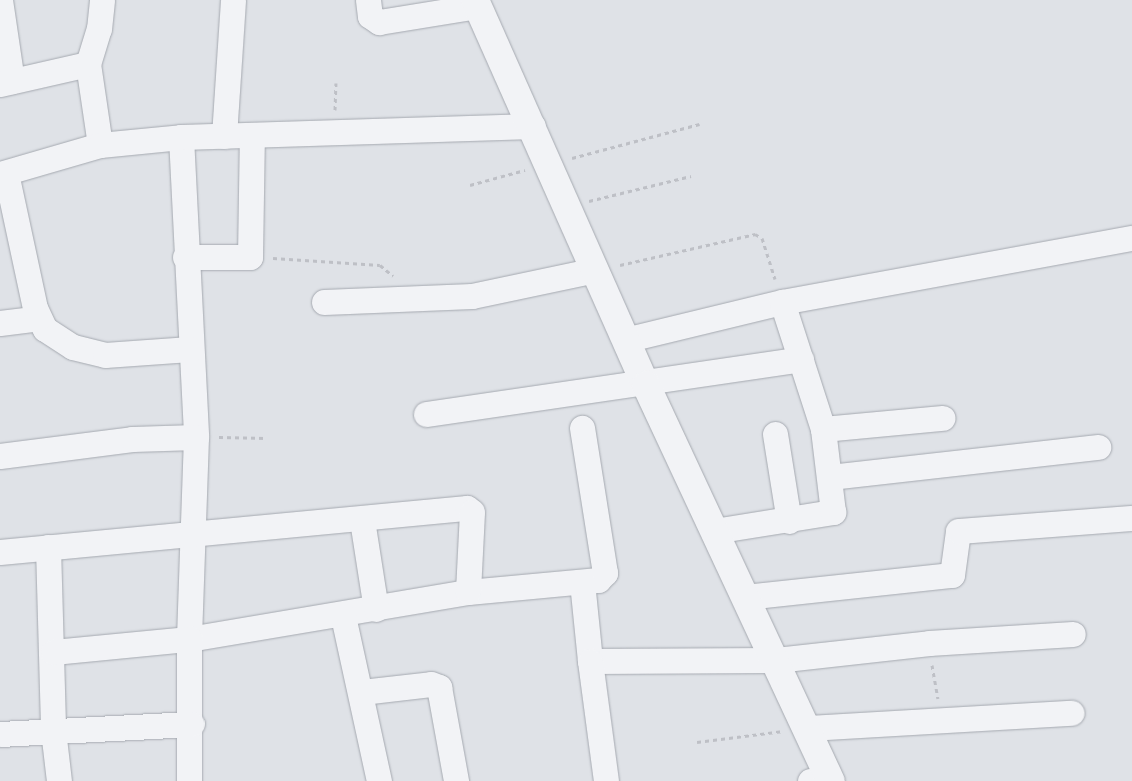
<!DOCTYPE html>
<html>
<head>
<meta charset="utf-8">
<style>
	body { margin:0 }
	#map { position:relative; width:1132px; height:781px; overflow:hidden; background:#dfe2e7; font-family:"Golos Text",sans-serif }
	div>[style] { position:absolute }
	.path>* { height:3px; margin-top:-1.5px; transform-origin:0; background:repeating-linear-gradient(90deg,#bec0c6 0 4px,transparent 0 8px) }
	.roads { filter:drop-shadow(0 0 1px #a5a9b0) drop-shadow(0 0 1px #a5a9b0) }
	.minor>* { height:25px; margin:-12.5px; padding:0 12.5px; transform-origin:12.5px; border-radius:12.5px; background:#f2f3f6 }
	.tertiary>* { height:28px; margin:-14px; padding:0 14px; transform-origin:14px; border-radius:14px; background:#f2f3f6 }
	span { translate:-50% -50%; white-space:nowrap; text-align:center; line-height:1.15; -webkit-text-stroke:5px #eff1f5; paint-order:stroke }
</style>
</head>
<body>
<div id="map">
	<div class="path">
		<i style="left:335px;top:110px;width:27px;rotate:-88deg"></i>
		<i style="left:572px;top:158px;width:132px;rotate:-14.9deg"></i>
		<i style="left:470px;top:185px;width:57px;rotate:-15.3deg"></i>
		<i style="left:589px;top:201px;width:105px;rotate:-13.8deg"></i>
		<i style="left:273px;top:258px;width:107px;rotate:3.7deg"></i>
		<i style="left:380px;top:265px;width:17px;rotate:40deg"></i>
		<i style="left:620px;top:265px;width:139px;rotate:-12.9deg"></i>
		<i style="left:755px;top:234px;width:8px;rotate:30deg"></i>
		<i style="left:762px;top:238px;width:43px;rotate:72.4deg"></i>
		<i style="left:219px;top:437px;width:47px;rotate:1.2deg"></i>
		<i style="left:932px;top:665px;width:34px;rotate:80deg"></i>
		<i style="left:697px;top:742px;width:87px;rotate:-7.3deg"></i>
	</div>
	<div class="roads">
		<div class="minor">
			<i style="left:0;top:0;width:82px;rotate:81.6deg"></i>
			<i style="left:368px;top:0;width:16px;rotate:83deg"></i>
			<i style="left:370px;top:16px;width:11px;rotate:34deg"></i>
			<i style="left:379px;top:22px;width:100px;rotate:-9.2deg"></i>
			<i style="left:0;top:84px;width:90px;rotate:-12.8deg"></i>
			<i style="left:224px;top:136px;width:136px;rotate:-86.2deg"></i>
			<i style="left:181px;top:137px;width:300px;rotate:87.1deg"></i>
			<i style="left:196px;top:437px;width:202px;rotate:92deg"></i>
			<i style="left:189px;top:639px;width:283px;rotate:-9.6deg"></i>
			<i style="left:468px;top:592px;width:131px;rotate:-5.3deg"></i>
			<i style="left:598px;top:580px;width:10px;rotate:-45deg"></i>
			<i style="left:605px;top:573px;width:147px;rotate:-99deg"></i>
			<i style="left:100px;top:145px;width:82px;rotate:-98.4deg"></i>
			<i style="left:88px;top:64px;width:37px;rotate:-73deg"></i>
			<i style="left:99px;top:29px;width:29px;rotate:-84deg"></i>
			<i style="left:6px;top:173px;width:138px;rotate:77.9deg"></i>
			<i style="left:35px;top:308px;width:23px;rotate:65deg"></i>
			<i style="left:45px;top:329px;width:33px;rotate:33deg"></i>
			<i style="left:73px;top:347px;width:33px;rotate:14deg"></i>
			<i style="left:105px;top:355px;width:85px;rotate:-4deg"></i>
			<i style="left:0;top:174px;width:104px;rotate:-16.2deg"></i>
			<i style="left:100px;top:145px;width:81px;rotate:-5.6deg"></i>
			<i style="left:181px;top:137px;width:352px;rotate:-1.8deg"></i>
			<i style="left:185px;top:257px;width:65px"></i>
			<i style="left:250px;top:257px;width:121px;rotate:-89.1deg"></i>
			<i style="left:324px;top:302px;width:148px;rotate:-2.3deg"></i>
			<i style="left:472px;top:296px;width:126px;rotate:-11.9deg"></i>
			<i style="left:0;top:323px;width:38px;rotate:-7deg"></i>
			<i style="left:625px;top:340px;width:162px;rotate:-13.6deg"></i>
			<i style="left:782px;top:302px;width:356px;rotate:-10.4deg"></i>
			<i style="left:426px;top:414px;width:379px;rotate:-8.3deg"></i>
			<i style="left:823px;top:429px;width:120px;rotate:-5.3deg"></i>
			<i style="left:775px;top:434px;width:88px;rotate:80.9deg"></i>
			<i style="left:0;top:456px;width:133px;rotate:-7.3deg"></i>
			<i style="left:132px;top:439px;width:64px;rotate:-1.8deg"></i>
			<i style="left:830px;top:477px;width:270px;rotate:-6.4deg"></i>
			<i style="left:362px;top:520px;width:90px;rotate:81.1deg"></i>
			<i style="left:714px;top:531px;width:121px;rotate:-9.1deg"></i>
			<i style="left:833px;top:512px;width:84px;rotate:-96.9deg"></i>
			<i style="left:823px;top:429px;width:133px;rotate:-107.9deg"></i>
			<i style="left:48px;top:547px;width:183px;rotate:88.4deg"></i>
			<i style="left:53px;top:730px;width:51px;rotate:83.3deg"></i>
			<i style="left:0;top:552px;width:469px;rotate:-5.4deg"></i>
			<i style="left:467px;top:508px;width:6px;rotate:39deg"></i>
			<i style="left:472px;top:512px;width:80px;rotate:92.9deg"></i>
			<i style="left:582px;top:582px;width:79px;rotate:84.2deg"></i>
			<i style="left:590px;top:661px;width:186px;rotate:-0.3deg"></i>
			<i style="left:776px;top:660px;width:154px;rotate:-6.3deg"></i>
			<i style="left:929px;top:643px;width:144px;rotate:-3.6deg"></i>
			<i style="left:745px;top:597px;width:208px;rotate:-6.1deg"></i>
			<i style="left:952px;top:575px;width:44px;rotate:-82.2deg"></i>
			<i style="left:958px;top:531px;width:174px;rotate:-4.3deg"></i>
			<i style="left:343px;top:616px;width:169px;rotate:77.7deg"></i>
			<i style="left:53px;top:652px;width:137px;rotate:-5.5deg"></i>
			<i style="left:189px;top:639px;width:142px;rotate:90deg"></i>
			<i style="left:590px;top:661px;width:121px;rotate:82.4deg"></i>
			<i style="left:362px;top:692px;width:69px;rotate:-6.6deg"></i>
			<i style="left:431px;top:684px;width:9px;rotate:21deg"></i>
			<i style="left:439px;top:687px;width:96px;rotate:79.7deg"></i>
			<i style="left:808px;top:728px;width:264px;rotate:-3.3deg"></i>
			<i style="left:0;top:734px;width:192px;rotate:-3deg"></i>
			<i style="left:810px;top:781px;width:21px"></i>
		</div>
		<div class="tertiary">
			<i style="left:475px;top:0;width:421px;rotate:66.1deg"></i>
			<i style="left:646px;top:385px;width:437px;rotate:65deg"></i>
		</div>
	</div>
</div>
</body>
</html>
